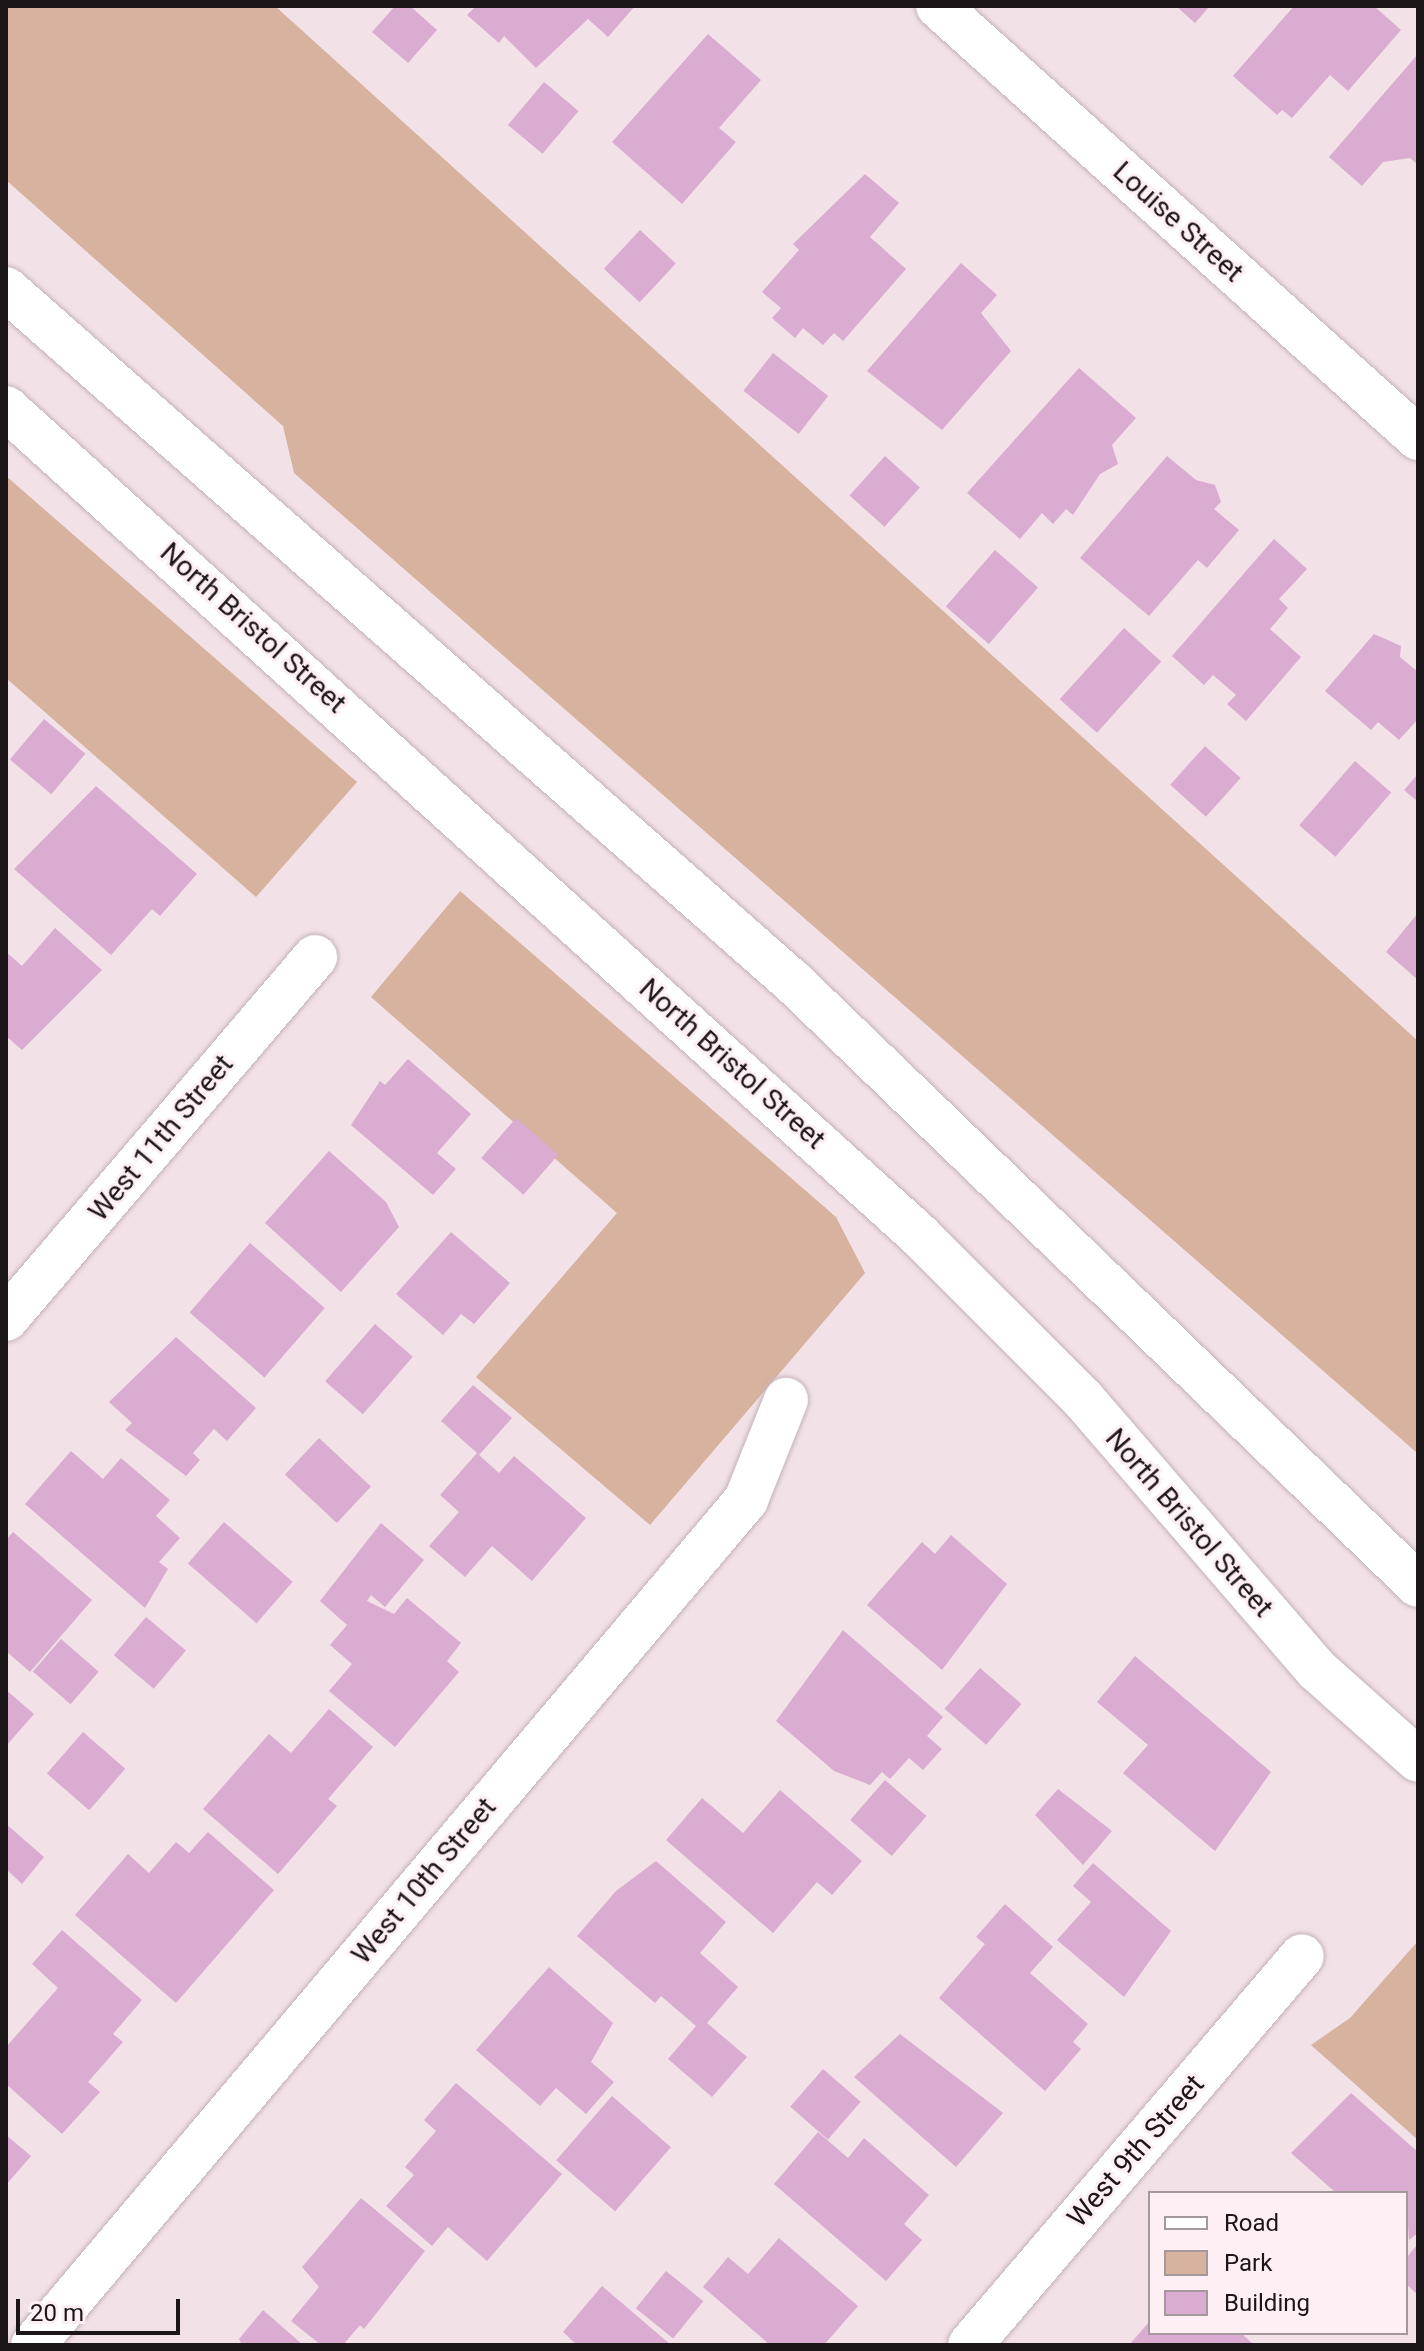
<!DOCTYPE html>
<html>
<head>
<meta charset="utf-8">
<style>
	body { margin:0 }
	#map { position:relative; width:1424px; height:2351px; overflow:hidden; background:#f2e1e6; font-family:Roboto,sans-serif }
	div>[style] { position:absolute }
	.green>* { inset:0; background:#d6b29f }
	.building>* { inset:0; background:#daacd2; transform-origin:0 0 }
	.roads { filter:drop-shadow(0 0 2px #c2b1b6) drop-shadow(0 0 2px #c2b1b6) }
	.minor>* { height:44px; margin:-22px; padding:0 22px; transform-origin:22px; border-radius:22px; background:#fff }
	.major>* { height:44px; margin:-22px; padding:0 22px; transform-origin:22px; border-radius:22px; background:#fff }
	span { translate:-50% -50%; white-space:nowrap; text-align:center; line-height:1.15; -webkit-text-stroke:6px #fdeff3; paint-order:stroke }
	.street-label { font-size:28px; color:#1c1618 }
	.frame { position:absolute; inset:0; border:8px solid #1c1618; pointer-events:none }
	.legend { position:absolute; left:1148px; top:2191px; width:260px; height:144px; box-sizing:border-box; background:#fdeff3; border:2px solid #a3989b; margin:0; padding:10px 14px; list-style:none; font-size:24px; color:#1c1618 }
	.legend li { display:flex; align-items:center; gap:16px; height:40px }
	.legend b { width:40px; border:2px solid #a3989b }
	.scale { position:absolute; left:16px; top:2299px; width:164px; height:36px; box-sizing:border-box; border:4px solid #1c1618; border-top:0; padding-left:10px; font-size:24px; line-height:28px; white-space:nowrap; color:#1c1618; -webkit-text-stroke:6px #fdeff3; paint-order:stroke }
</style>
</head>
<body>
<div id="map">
	<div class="green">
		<i style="clip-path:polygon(6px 6px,275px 6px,1418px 1041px,1416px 1452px,294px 473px,283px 426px,6px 180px)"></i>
		<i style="clip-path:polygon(6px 476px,357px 782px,256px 897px,6px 678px)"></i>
		<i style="clip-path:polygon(460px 891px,836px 1217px,865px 1273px,650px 1525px,476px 1377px,617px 1213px,371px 997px)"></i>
		<i style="clip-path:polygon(1418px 1941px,1418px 2140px,1311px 2045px,1350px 2018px)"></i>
	</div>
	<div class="building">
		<i style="clip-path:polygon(395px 6px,410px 6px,437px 30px,408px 63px,372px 32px)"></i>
		<i style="clip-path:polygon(476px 6px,635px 6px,608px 37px,588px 19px,536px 68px,504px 36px,499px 43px,467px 15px)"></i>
		<i style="clip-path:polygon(1176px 6px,1210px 6px,1195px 23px)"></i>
		<i style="clip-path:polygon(1294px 6px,1374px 6px,1401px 30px,1348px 91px,1330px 75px,1292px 118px,1282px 110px,1277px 115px,1233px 76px)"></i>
		<i style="clip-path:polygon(708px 34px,761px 80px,719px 128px,736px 142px,682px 204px,612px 142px)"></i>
		<i style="clip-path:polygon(1418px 54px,1418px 165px,1410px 158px,1383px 162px,1362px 186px,1329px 157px)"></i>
		<i style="left:544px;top:82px;width:45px;height:56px;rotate:40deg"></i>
		<i style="clip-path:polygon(865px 174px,899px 203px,870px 237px,906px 269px,843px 341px,834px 333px,823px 345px,803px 328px,795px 338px,772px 318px,781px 308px,762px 292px,799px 250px,793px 244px)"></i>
		<i style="left:640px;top:230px;width:49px;height:53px;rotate:43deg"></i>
		<i style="clip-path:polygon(961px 263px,997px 295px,981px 313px,1011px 351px,942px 430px,867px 371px)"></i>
		<i style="left:773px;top:353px;width:70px;height:48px;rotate:38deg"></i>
		<i style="clip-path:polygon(1079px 368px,1136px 418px,1112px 445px,1118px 464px,1100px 474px,1073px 515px,1066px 509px,1053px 524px,1042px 513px,1020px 539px,967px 493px)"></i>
		<i style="left:885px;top:456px;width:47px;height:53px;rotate:42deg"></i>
		<i style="clip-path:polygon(1167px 456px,1196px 480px,1215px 485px,1221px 502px,1214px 509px,1239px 530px,1207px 568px,1198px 560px,1149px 616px,1080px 558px)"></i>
		<i style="clip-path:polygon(1274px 539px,1307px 569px,1279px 599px,1288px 608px,1270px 629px,1301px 657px,1246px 721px,1227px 704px,1236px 695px,1213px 675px,1204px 685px,1172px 656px)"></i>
		<i style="left:995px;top:550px;width:57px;height:75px;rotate:41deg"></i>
		<i style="left:1124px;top:628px;width:50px;height:96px;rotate:42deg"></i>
		<i style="clip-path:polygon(1374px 634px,1401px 646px,1400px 657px,1418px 672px,1418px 719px,1399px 740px,1378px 722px,1371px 730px,1325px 691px)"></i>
		<i style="left:44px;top:719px;width:54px;height:53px;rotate:40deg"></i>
		<i style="left:1205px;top:746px;width:48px;height:52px;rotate:42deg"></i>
		<i style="left:1355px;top:761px;width:48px;height:85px;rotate:41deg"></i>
		<i style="clip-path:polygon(1418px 774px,1418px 802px,1404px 790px)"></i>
		<i style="clip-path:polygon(96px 786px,197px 874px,160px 916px,152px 909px,111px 955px,14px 869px)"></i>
		<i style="clip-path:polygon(1418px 913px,1418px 980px,1386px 952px)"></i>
		<i style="clip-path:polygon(55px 928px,102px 970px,22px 1050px,6px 1036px,6px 952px,22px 966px)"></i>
		<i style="clip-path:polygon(408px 1059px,471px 1114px,437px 1153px,456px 1169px,433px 1195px,351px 1125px,380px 1081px,385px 1085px)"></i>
		<i style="left:516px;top:1118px;width:56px;height:53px;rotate:41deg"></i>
		<i style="clip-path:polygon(329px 1151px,386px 1202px,399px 1227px,341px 1292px,265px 1223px)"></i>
		<i style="clip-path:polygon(451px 1232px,510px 1283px,474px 1324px,461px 1314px,443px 1335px,396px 1294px)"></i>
		<i style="left:250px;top:1243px;width:99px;height:92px;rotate:41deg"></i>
		<i style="left:375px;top:1324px;width:50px;height:76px;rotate:41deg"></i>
		<i style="clip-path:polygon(176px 1337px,256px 1408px,227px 1441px,214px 1429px,193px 1453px,200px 1460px,186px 1476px,125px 1430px,132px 1423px,109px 1402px)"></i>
		<i style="clip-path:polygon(473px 1385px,512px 1418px,479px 1455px,499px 1473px,514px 1456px,586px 1518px,532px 1581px,492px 1546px,465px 1577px,429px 1546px,459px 1512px,440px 1495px,477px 1453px,441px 1421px)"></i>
		<i style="left:319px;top:1438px;width:71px;height:50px;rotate:43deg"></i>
		<i style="clip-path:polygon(71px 1451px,103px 1479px,121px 1458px,170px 1500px,156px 1516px,180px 1538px,159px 1562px,168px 1569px,145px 1608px,25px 1504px)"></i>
		<i style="left:224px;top:1522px;width:91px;height:55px;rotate:41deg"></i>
		<i style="clip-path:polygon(381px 1523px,424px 1560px,385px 1607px,371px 1595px,367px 1601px,394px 1614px,407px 1598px,461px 1643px,447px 1661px,459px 1672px,395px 1747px,329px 1691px,352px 1664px,330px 1645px,347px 1625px,320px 1601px)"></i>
		<i style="clip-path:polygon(13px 1532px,92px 1600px,30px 1672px,6px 1651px,6px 1540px)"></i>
		<i style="clip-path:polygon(951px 1535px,1007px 1584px,942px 1670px,867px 1605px,922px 1542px,935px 1554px)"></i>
		<i style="left:146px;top:1617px;width:52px;height:50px;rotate:40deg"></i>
		<i style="clip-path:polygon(843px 1630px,943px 1717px,927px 1736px,942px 1749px,923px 1770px,909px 1758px,890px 1779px,882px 1772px,870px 1785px,834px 1771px,776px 1721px)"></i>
		<i style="left:61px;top:1639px;width:50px;height:43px;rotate:41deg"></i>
		<i style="clip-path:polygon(1135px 1656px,1271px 1772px,1215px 1851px,1123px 1773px,1148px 1745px,1097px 1702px)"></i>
		<i style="left:980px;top:1668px;width:55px;height:54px;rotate:41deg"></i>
		<i style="clip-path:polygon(6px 1690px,34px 1714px,6px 1746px)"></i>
		<i style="clip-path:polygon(329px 1709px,373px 1747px,328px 1799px,337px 1806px,278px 1874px,203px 1809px,269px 1734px,291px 1753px)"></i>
		<i style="left:83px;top:1732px;width:56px;height:55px;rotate:41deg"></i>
		<i style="left:885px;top:1780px;width:55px;height:53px;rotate:41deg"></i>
		<i style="clip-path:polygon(1058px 1789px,1112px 1831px,1083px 1865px,1035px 1815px)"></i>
		<i style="clip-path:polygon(780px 1790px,862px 1861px,832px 1895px,817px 1882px,773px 1933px,666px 1840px,702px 1798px,743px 1833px)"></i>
		<i style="clip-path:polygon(6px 1824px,44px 1857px,22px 1884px,6px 1869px)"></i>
		<i style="clip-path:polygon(208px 1832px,274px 1890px,176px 2003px,75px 1915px,128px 1854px,149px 1873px,176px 1842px,189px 1853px)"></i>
		<i style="clip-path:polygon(656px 1861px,726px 1922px,700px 1953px,738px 1987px,707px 2023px,747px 2057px,712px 2097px,668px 2059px,696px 2026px,661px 1996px,655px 2003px,577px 1936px,616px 1891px)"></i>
		<i style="clip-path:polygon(1093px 1863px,1171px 1931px,1124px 1997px,1057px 1940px,1091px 1902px,1073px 1886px)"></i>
		<i style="clip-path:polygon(1005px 1904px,1053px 1947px,1030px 1973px,1088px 2024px,1073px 2042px,1081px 2049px,1045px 2091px,939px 1998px,985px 1944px,976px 1937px)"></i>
		<i style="clip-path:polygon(62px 1930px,142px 2000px,113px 2034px,123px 2042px,88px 2082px,100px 2092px,62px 2134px,6px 2084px,6px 2047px,58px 1988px,32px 1964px)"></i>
		<i style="clip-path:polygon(549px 1967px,613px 2023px,591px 2062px,614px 2082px,586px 2114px,556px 2088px,540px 2106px,476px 2050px)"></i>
		<i style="clip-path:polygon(900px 2034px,1003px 2113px,956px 2167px,854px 2077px)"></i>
		<i style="left:823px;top:2069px;width:50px;height:50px;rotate:41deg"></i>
		<i style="clip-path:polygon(456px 2083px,562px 2174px,487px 2261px,448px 2227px,432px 2246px,386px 2206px,414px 2175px,405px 2167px,436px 2131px,424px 2120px)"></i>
		<i style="clip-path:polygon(1351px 2093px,1418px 2152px,1418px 2233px,1409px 2240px,1406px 2193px,1336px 2193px,1291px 2153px)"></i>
		<i style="left:612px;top:2096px;width:78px;height:85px;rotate:41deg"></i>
		<i style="clip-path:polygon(818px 2132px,848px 2158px,864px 2138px,929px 2195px,904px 2224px,922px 2240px,886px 2281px,774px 2184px)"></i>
		<i style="clip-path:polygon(6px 2135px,31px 2156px,6px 2185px)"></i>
		<i style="clip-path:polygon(361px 2198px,425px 2251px,364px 2329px,360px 2325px,343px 2345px,321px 2345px,291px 2321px,319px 2287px,302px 2267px)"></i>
		<i style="clip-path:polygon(779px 2238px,858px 2306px,824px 2345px,770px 2345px,703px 2287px,728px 2257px,748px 2274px)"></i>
		<i style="clip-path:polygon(1418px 2244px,1418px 2295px,1406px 2284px,1406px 2258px)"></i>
		<i style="left:666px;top:2271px;width:48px;height:48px;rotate:39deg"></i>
		<i style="clip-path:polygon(602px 2286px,671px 2345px,577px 2345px,563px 2332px)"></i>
		<i style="clip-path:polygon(263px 2310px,303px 2345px,242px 2345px,239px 2339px)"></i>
		<i style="clip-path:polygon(1150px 2321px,1150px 2333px,1241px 2333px,1254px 2345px,1129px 2345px)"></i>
	</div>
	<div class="roads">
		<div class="minor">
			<i style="left:938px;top:6px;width:646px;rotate:41.99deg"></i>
			<i style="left:6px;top:1319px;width:476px;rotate:-49.5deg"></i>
			<i style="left:33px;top:2345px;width:1106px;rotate:-49.84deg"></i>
			<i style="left:746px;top:1500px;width:108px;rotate:-68.2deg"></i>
			<i style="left:970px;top:2345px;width:511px;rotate:-49.52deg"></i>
		</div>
		<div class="major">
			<i style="left:6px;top:289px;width:1050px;rotate:41.37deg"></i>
			<i style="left:794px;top:983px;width:867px;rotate:43.97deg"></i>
			<i style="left:6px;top:408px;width:1233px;rotate:42.17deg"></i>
			<i style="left:920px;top:1236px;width:231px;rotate:45deg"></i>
			<i style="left:1083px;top:1399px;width:358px;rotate:49.2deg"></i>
			<i style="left:1317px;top:1670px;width:135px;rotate:41.7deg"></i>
		</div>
	</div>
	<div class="street-label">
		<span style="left:1178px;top:222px;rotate:42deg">Louise Street</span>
		<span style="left:253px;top:628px;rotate:42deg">North Bristol Street</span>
		<span style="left:732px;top:1064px;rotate:42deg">North Bristol Street</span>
		<span style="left:161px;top:1138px;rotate:-50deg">West 11th Street</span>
		<span style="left:1189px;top:1523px;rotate:49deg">North Bristol Street</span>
		<span style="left:424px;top:1881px;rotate:-50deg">West 10th Street</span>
		<span style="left:1136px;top:2151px;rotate:-49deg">West 9th Street</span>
	</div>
	<div class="frame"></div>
	<ul class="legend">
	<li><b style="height:10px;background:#fff"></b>Road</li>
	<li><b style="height:22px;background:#d6b29f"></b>Park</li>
	<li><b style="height:22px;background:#daacd2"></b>Building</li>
	</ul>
	<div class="scale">20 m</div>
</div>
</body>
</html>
